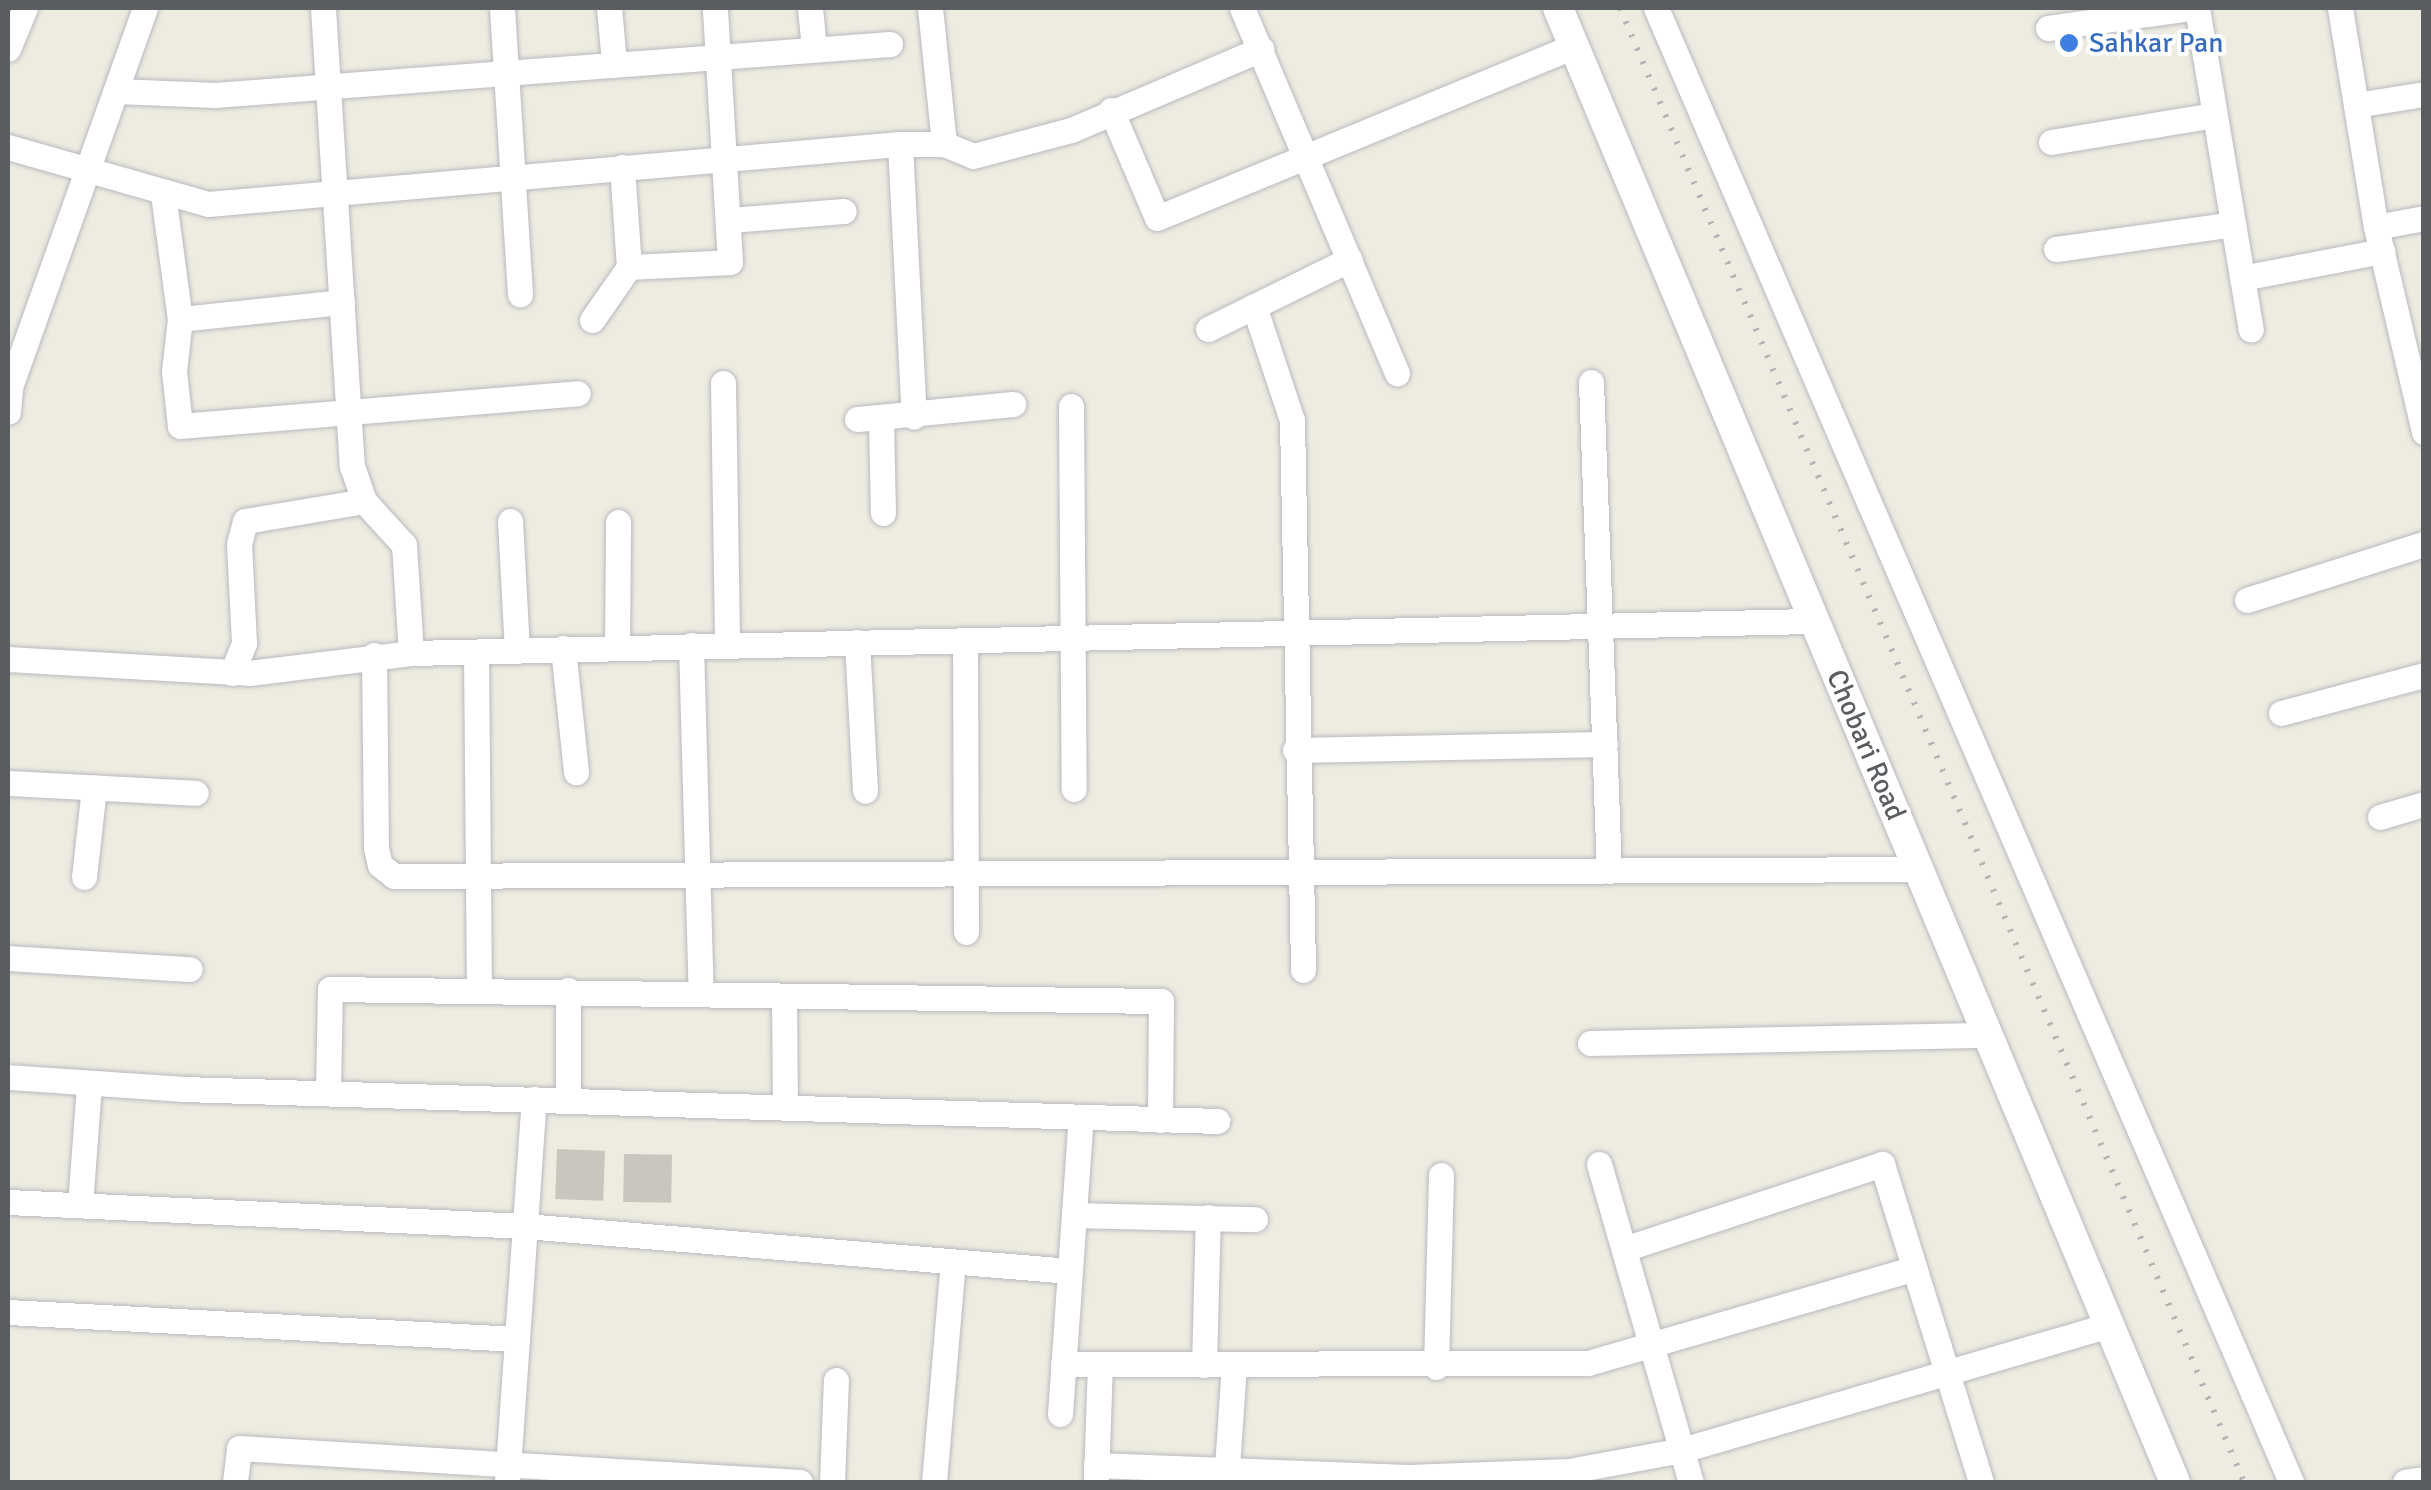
<!DOCTYPE html>
<html>
<head>
<meta charset="utf-8">
<style>
	body { margin:0 }
	#map { position:relative; width:2431px; height:1490px; overflow:hidden; background:#eeebe1; font-family:Signika,sans-serif }
	div>[style] { position:absolute }
	.building>* { inset:0; background:#c9c6be; transform-origin:0 0 }
	.roads { filter:drop-shadow(0 0 2px #b7babf) drop-shadow(0 0 2px #b7babf) }
	.minor>* { height:25px; margin:-12.5px; padding:0 12.5px; transform-origin:12.5px; border-radius:12.5px; background:#fff }
	.tertiary>* { height:30px; margin:-15px; padding:0 15px; transform-origin:15px; border-radius:15px; background:#fff }
	.rail>* { height:6px; margin-top:-3px; transform-origin:0; background:repeating-linear-gradient(90deg,#b3b4b4 0 2.5px,transparent 0 14.5px) }
	.dots>* { width:28px; height:28px; translate:-50% -50%; box-sizing:border-box; border:5px solid #fff; border-radius:50% }
	span { translate:-50% -50%; white-space:nowrap; text-align:center; line-height:1.15; -webkit-text-stroke:8px #fff; paint-order:stroke }
	.shop-label { font-size:28px; color:#366cbe }
	.left { translate:0 -50%; text-align:left }
	.street-label { font-size:28px; color:#5a5e63 }
	.frame { position:absolute; inset:0; border:10px solid #5a5e63; pointer-events:none }
</style>
</head>
<body>
<div id="map">
	<div class="building">
		<i style="left:557px;top:1149px;width:48px;height:50px;rotate:2deg"></i>
		<i style="left:624px;top:1154px;width:48px;height:48px;rotate:1deg"></i>
	</div>
	<div class="roads">
		<div class="minor">
			<i style="left:323px;top:8px;width:459px;rotate:86.4deg"></i>
			<i style="left:352px;top:466px;width:37px;rotate:71deg"></i>
			<i style="left:364px;top:501px;width:59px;rotate:47.7deg"></i>
			<i style="left:404px;top:545px;width:108px;rotate:86.3deg"></i>
			<i style="left:502px;top:8px;width:287px;rotate:86.4deg"></i>
			<i style="left:609px;top:8px;width:54px;rotate:84.7deg"></i>
			<i style="left:810px;top:8px;width:40px;rotate:84.3deg"></i>
			<i style="left:930px;top:8px;width:137px;rotate:84.1deg"></i>
			<i style="left:1242px;top:8px;width:397px;rotate:67deg"></i>
			<i style="left:1656px;top:8px;width:1605px;rotate:66.69deg"></i>
			<i style="left:2197px;top:8px;width:326px;rotate:80.5deg"></i>
			<i style="left:2340px;top:8px;width:222px;rotate:80.7deg"></i>
			<i style="left:2376px;top:227px;width:211px;rotate:76.8deg"></i>
			<i style="left:2048px;top:28px;width:143px;rotate:-8deg"></i>
			<i style="left:8px;top:49px;width:44px;rotate:-67.5deg"></i>
			<i style="left:116px;top:91px;width:99px;rotate:2.3deg"></i>
			<i style="left:215px;top:95px;width:677px;rotate:-4.32deg"></i>
			<i style="left:2356px;top:105px;width:69px;rotate:-9.2deg"></i>
			<i style="left:1111px;top:110px;width:117px;rotate:66.9deg"></i>
			<i style="left:1157px;top:218px;width:451px;rotate:-22.4deg"></i>
			<i style="left:2051px;top:142px;width:165px;rotate:-9.4deg"></i>
			<i style="left:900px;top:144px;width:273px;rotate:87.1deg"></i>
			<i style="left:8px;top:147px;width:208px;rotate:15.9deg"></i>
			<i style="left:208px;top:204px;width:695px;rotate:-4.96deg"></i>
			<i style="left:900px;top:144px;width:44px"></i>
			<i style="left:944px;top:144px;width:31px;rotate:22deg"></i>
			<i style="left:973px;top:156px;width:101px;rotate:-14.9deg"></i>
			<i style="left:1071px;top:130px;width:207px;rotate:-23.1deg"></i>
			<i style="left:622px;top:167px;width:100px;rotate:86deg"></i>
			<i style="left:163px;top:194px;width:126px;rotate:82.3deg"></i>
			<i style="left:180px;top:319px;width:52px;rotate:96.6deg"></i>
			<i style="left:174px;top:371px;width:55px;rotate:83.8deg"></i>
			<i style="left:180px;top:426px;width:399px;rotate:-4.7deg"></i>
			<i style="left:730px;top:220px;width:114px;rotate:-4.5deg"></i>
			<i style="left:2376px;top:227px;width:49px;rotate:-10.6deg"></i>
			<i style="left:2056px;top:249px;width:179px;rotate:-8deg"></i>
			<i style="left:2242px;top:278px;width:143px;rotate:-10.9deg"></i>
			<i style="left:1254px;top:306px;width:120px;rotate:71.6deg"></i>
			<i style="left:1292px;top:420px;width:550px;rotate:88.85deg"></i>
			<i style="left:180px;top:319px;width:163px;rotate:-6deg"></i>
			<i style="left:592px;top:320px;width:65px;rotate:-55.1deg"></i>
			<i style="left:629px;top:267px;width:101px;rotate:-2.8deg"></i>
			<i style="left:730px;top:262px;width:254px;rotate:-93.4deg"></i>
			<i style="left:1208px;top:329px;width:158px;rotate:-26.2deg"></i>
			<i style="left:1591px;top:382px;width:489px;rotate:87.9deg"></i>
			<i style="left:723px;top:383px;width:261px;rotate:89.1deg"></i>
			<i style="left:1071px;top:406px;width:383px;rotate:89.6deg"></i>
			<i style="left:8px;top:412px;width:25px;rotate:-85deg"></i>
			<i style="left:10px;top:387px;width:402px;rotate:-70.4deg"></i>
			<i style="left:857px;top:419px;width:157px;rotate:-5.5deg"></i>
			<i style="left:881px;top:419px;width:94px;rotate:88.8deg"></i>
			<i style="left:510px;top:521px;width:130px;rotate:86.9deg"></i>
			<i style="left:2247px;top:600px;width:186px;rotate:-17.6deg"></i>
			<i style="left:965px;top:640px;width:292px;rotate:89.8deg"></i>
			<i style="left:857px;top:642px;width:149px;rotate:86.9deg"></i>
			<i style="left:691px;top:645px;width:349px;rotate:88.4deg"></i>
			<i style="left:617px;top:646px;width:124px;rotate:-89.5deg"></i>
			<i style="left:563px;top:648px;width:125px;rotate:84deg"></i>
			<i style="left:476px;top:652px;width:339px;rotate:89.5deg"></i>
			<i style="left:374px;top:655px;width:193px;rotate:89.4deg"></i>
			<i style="left:376px;top:848px;width:17px;rotate:77deg"></i>
			<i style="left:380px;top:865px;width:18px;rotate:38deg"></i>
			<i style="left:394px;top:876px;width:1524px;rotate:-0.26deg"></i>
			<i style="left:8px;top:659px;width:241px;rotate:3.3deg"></i>
			<i style="left:249px;top:673px;width:163px;rotate:-7deg"></i>
			<i style="left:411px;top:653px;width:1403px;rotate:-1.31deg"></i>
			<i style="left:232px;top:673px;width:32px;rotate:-68deg"></i>
			<i style="left:244px;top:643px;width:99px;rotate:-92.9deg"></i>
			<i style="left:239px;top:544px;width:24px;rotate:-75deg"></i>
			<i style="left:245px;top:521px;width:121px;rotate:-9.5deg"></i>
			<i style="left:2281px;top:713px;width:148px;rotate:-14.9deg"></i>
			<i style="left:1295px;top:750px;width:310px;rotate:-1.1deg"></i>
			<i style="left:8px;top:783px;width:188px;rotate:3deg"></i>
			<i style="left:2380px;top:817px;width:46px;rotate:-16.5deg"></i>
			<i style="left:84px;top:877px;width:90px;rotate:-83.6deg"></i>
			<i style="left:8px;top:958px;width:182px;rotate:3.5deg"></i>
			<i style="left:568px;top:990px;width:110px;rotate:90deg"></i>
			<i style="left:784px;top:996px;width:112px;rotate:89.5deg"></i>
			<i style="left:1590px;top:1043px;width:398px;rotate:-1.2deg"></i>
			<i style="left:8px;top:1077px;width:175px;rotate:3.9deg"></i>
			<i style="left:183px;top:1089px;width:1035px;rotate:1.77deg"></i>
			<i style="left:328px;top:1091px;width:102px;rotate:-88.9deg"></i>
			<i style="left:330px;top:989px;width:831px;rotate:0.83deg"></i>
			<i style="left:1161px;top:1001px;width:119px;rotate:90.5deg"></i>
			<i style="left:1599px;top:1164px;width:331px;rotate:73.9deg"></i>
			<i style="left:8px;top:1202px;width:518px;rotate:2.66deg"></i>
			<i style="left:525px;top:1226px;width:547px;rotate:4.72deg"></i>
			<i style="left:80px;top:1205px;width:121px;rotate:-85.7deg"></i>
			<i style="left:1074px;top:1215px;width:181px;rotate:1.3deg"></i>
			<i style="left:1624px;top:1249px;width:272px;rotate:-18.2deg"></i>
			<i style="left:1882px;top:1164px;width:333px;rotate:72.7deg"></i>
			<i style="left:8px;top:1312px;width:510px;rotate:3.04deg"></i>
			<i style="left:1063px;top:1364px;width:525px;rotate:-0.11deg"></i>
			<i style="left:1588px;top:1363px;width:340px;rotate:-16.2deg"></i>
			<i style="left:1204px;top:1365px;width:148px;rotate:-88.5deg"></i>
			<i style="left:1436px;top:1367px;width:192px;rotate:-88.5deg"></i>
			<i style="left:1060px;top:1414px;width:298px;rotate:-86deg"></i>
			<i style="left:1096px;top:1465px;width:312px;rotate:2.2deg"></i>
			<i style="left:1408px;top:1477px;width:161px;rotate:-2.1deg"></i>
			<i style="left:1569px;top:1471px;width:115px;rotate:-10.5deg"></i>
			<i style="left:1682px;top:1450px;width:446px;rotate:-16.3deg"></i>
			<i style="left:1096px;top:1478px;width:114px;rotate:-88deg"></i>
			<i style="left:235px;top:1482px;width:34px;rotate:-83deg"></i>
			<i style="left:239px;top:1448px;width:562px;rotate:3.47deg"></i>
			<i style="left:507px;top:1482px;width:384px;rotate:-86deg"></i>
			<i style="left:832px;top:1482px;width:102px;rotate:-87.8deg"></i>
			<i style="left:934px;top:1482px;width:221px;rotate:-85.1deg"></i>
			<i style="left:1226px;top:1482px;width:117px;rotate:-86.1deg"></i>
			<i style="left:2405px;top:1482px;width:19px;rotate:-9deg"></i>
		</div>
		<div class="tertiary">
			<i style="left:1558px;top:8px;width:1598px;rotate:67.29deg"></i>
		</div>
	</div>
	<div class="rail">
		<i style="left:1620px;top:8px;width:1601px;rotate:67.06deg"></i>
	</div>
	<div class="dots">
		<i style="left:2069px;top:43px;background:#3f7fe0"></i>
	</div>
	<div class="shop-label">
		<span class="left" style="left:2089px;top:43px">Sahkar Pan</span>
	</div>
	<div class="street-label">
		<span style="left:1866px;top:745px;rotate:67deg">Chobari Road</span>
	</div>
	<div class="frame"></div>
</div>
</body>
</html>
